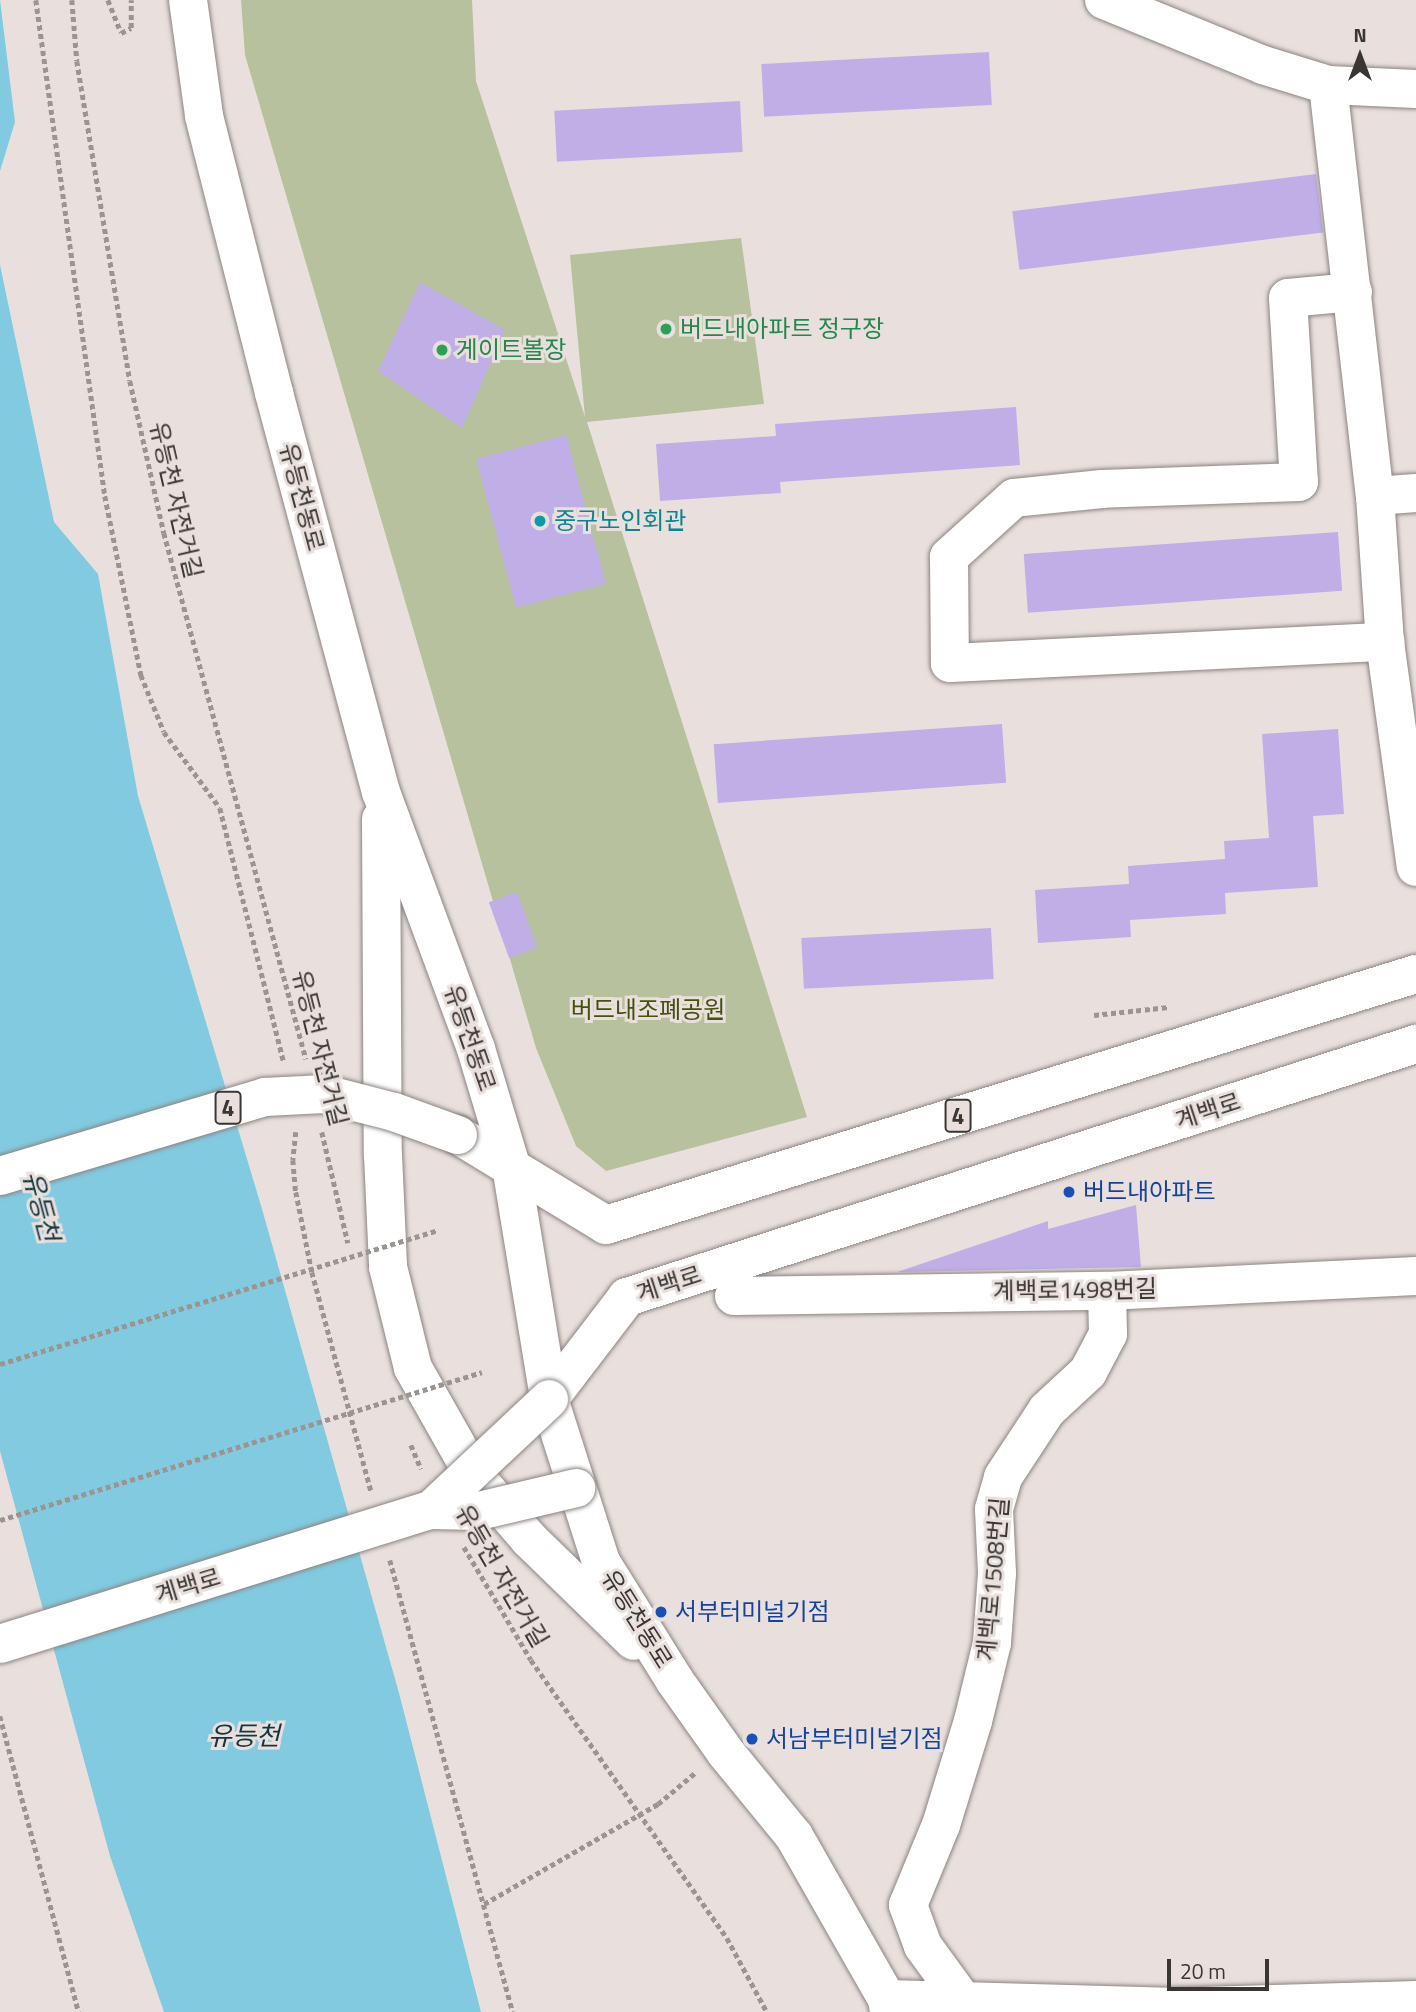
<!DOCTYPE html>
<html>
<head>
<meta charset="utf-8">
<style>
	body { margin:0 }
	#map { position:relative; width:1416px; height:2012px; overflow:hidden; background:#e9e0dd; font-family:"Titillium Web","Noto Sans KR",sans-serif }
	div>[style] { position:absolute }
	.green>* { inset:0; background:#b7c19e }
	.water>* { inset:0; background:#82cae0 }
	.building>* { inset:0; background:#c0afe6; transform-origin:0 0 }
	.path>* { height:4.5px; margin-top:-2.25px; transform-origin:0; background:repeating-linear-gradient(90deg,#9b9592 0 5px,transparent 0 8.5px) }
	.roads { filter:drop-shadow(0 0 2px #8c8481) drop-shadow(0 0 2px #8c8481) }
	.minor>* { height:38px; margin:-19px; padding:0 19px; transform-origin:19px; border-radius:19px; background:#fff }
	.major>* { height:38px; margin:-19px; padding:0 19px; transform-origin:19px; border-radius:19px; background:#fff }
	.path-bridge>* { height:4.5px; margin-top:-2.25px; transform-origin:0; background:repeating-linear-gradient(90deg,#9b9592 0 5px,transparent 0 8.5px) }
	.bridges { filter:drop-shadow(0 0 2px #8c8481) drop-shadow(0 0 2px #8c8481) }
	.major-bridge>* { height:38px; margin:-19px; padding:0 19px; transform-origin:19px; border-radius:19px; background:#fff }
	.dots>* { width:19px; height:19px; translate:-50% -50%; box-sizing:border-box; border:4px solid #e9e0dd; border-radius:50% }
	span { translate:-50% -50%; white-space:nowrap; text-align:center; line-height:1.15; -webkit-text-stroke:6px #e9e0dd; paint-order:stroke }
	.shield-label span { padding:2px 5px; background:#e9e0dd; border:2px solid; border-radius:5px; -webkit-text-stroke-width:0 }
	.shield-label { font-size:23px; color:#393634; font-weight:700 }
	.leisure-label { font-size:24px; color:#27864d }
	.left { translate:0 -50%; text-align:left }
	.street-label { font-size:24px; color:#393634 }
	.culture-label { font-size:24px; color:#0d838f }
	.park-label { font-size:24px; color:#445111 }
	.transit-label { font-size:24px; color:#164399 }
	.water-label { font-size:26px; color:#12363f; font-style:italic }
	.north { position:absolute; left:1325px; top:21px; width:70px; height:70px; -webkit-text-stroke:5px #e9e0dd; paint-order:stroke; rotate:0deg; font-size:19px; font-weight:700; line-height:28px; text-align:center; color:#393634 }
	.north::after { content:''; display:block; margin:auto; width:24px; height:32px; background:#393634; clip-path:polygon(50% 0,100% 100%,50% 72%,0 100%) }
	.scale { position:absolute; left:1167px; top:1959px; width:102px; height:32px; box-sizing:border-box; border:4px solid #393634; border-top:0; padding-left:9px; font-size:21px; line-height:24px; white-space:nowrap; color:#393634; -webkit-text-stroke:5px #e9e0dd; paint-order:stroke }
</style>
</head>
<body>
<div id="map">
	<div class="green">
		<i style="clip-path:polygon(241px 0,472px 0,476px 81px,585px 417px,570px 255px,741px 238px,764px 404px,587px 422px,807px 1117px,606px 1171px,576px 1146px,536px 1048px,245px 55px)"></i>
	</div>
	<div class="water">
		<i style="clip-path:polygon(0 0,15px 122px,0 171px)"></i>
		<i style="clip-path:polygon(0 265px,54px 522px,98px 574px,138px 796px,262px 1209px,399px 1693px,481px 2012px,164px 2012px,110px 1856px,0 1451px)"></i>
	</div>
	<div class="building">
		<i style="left:989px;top:52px;width:53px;height:228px;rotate:87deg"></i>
		<i style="left:740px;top:101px;width:51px;height:186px;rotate:87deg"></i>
		<i style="left:1316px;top:174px;width:59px;height:306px;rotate:83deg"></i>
		<i style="clip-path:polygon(420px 282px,505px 330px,462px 428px,378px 371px)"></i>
		<i style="clip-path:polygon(1016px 407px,1020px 465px,780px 482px,781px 493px,660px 501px,656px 444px,776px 436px,775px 424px)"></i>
		<i style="left:566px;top:435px;width:154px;height:93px;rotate:75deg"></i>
		<i style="left:1338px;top:532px;width:59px;height:315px;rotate:86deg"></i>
		<i style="left:1002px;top:724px;width:59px;height:289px;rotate:86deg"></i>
		<i style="clip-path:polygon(1338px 729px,1344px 814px,1313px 816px,1318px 887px,1225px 893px,1226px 914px,1130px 920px,1131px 937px,1038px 943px,1035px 890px,1129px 884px,1128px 866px,1225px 859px,1224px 841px,1269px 838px,1262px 734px)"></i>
		<i style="left:517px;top:892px;width:59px;height:30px;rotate:70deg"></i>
		<i style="left:991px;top:928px;width:51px;height:190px;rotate:87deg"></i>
		<i style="clip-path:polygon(1136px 1205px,1141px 1267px,897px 1272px,1048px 1221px,1048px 1229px)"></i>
	</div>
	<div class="path">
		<i style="left:36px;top:0;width:501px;rotate:82.08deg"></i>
		<i style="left:105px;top:496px;width:183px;rotate:78.6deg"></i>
		<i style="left:141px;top:675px;width:61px;rotate:68deg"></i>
		<i style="left:164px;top:732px;width:94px;rotate:53.6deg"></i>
		<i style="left:220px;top:808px;width:262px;rotate:75.9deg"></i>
		<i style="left:72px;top:0;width:61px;rotate:85.3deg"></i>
		<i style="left:77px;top:61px;width:324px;rotate:80.6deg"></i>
		<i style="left:130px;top:381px;width:156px;rotate:77.4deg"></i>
		<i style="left:164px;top:533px;width:545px;rotate:74.89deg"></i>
		<i style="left:108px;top:0;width:35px;rotate:68deg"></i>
		<i style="left:121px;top:33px;width:11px;rotate:-27deg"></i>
		<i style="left:131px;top:28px;width:28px;rotate:-90deg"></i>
		<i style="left:1094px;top:1015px;width:75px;rotate:-6.1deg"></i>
		<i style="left:296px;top:1132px;width:28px;rotate:96deg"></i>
		<i style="left:293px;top:1160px;width:32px;rotate:85deg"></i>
		<i style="left:296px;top:1192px;width:82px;rotate:78.7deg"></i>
		<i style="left:312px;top:1272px;width:227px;rotate:74.9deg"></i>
		<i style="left:322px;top:1132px;width:114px;rotate:76.8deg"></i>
		<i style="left:411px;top:1445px;width:26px;rotate:67deg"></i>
		<i style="left:464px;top:1547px;width:131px;rotate:59.3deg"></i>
		<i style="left:531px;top:1660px;width:340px;rotate:54.8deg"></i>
		<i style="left:727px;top:1938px;width:84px;rotate:61.6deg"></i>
		<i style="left:390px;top:1560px;width:468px;rotate:74.8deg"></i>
		<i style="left:0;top:1716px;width:306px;rotate:75.1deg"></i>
		<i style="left:484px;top:1904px;width:201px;rotate:-29.9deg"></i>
		<i style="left:658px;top:1804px;width:50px;rotate:-40.1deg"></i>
	</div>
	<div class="roads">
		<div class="minor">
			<i style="left:1104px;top:0;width:172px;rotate:22.2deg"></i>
			<i style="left:1263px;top:65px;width:68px;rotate:17.1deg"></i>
			<i style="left:1328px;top:85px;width:88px;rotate:2.6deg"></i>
			<i style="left:1328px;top:85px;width:414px;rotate:83.5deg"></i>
			<i style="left:1375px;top:496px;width:146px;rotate:86.1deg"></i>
			<i style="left:1385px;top:642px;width:227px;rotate:82.2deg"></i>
			<i style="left:1353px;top:292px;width:65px;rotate:174.7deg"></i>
			<i style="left:1288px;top:298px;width:184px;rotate:86.6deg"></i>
			<i style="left:1299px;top:482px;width:197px;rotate:178deg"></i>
			<i style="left:1102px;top:489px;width:88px;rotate:174.2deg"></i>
			<i style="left:1014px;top:498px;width:88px;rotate:137.8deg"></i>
			<i style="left:949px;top:557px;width:106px;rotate:89.5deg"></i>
			<i style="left:950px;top:663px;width:436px;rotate:-2.8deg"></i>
			<i style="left:1375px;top:496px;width:41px;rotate:-4.2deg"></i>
			<i style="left:734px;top:1296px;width:373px;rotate:-0.8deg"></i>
			<i style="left:1107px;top:1291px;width:309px;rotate:-2.8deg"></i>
			<i style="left:887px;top:1999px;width:281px;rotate:1.6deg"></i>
			<i style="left:1168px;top:2007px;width:248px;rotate:-1.6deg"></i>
			<i style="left:971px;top:2012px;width:82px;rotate:-126deg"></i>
			<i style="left:923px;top:1946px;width:44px;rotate:-110.1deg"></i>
			<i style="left:908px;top:1905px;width:87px;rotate:-67.6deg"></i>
			<i style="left:941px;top:1825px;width:109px;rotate:-72.9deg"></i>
			<i style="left:973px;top:1721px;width:80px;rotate:-76.3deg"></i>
			<i style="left:992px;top:1643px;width:70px;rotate:-85.9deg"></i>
			<i style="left:997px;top:1573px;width:64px;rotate:-92.7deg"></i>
			<i style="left:994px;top:1509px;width:33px;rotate:-74deg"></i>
			<i style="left:1003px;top:1477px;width:80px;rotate:-56.7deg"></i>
			<i style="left:1047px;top:1410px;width:56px;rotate:-42.8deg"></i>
			<i style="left:1088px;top:1372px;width:43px;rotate:-62.2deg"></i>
			<i style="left:1108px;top:1334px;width:43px;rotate:-91.3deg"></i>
		</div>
		<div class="major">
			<i style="left:188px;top:0;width:117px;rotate:82.1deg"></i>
			<i style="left:204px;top:116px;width:286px;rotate:75.8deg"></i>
			<i style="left:274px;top:393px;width:413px;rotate:75deg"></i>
			<i style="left:381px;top:792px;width:274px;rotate:69.7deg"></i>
			<i style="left:476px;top:1049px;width:122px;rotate:73.3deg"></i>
			<i style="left:511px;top:1166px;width:236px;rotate:80.7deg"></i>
			<i style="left:549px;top:1399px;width:171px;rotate:72.3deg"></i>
			<i style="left:601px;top:1562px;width:140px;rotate:58.1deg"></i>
			<i style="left:675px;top:1681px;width:88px;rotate:54.7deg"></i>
			<i style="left:726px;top:1753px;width:107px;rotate:50.7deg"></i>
			<i style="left:794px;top:1836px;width:188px;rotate:60.3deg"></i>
			<i style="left:887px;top:1999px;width:13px;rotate:81deg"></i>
			<i style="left:381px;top:819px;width:336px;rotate:89.7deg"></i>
			<i style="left:383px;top:1155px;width:112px;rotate:87.4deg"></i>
			<i style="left:388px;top:1267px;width:104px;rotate:76.1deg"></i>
			<i style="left:413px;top:1368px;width:122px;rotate:60.5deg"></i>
			<i style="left:473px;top:1474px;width:86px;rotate:49.3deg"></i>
			<i style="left:529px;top:1539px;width:146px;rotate:44.2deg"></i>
			<i style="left:458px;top:1135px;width:173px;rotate:31.3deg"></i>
			<i style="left:606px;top:1225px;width:848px;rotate:-17.22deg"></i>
			<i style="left:549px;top:1399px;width:128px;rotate:-52.6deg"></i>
			<i style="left:627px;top:1297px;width:829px;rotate:-17.78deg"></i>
		</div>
	</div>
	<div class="path-bridge">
		<i style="left:0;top:1364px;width:458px;rotate:-17deg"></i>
		<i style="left:0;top:1520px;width:504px;rotate:-17.07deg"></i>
	</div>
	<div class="bridges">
		<div class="major-bridge">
			<i style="left:0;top:1176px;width:277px;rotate:-16.6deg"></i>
			<i style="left:265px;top:1097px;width:59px;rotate:-2.9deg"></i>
			<i style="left:324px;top:1094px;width:72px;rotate:14.4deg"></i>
			<i style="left:394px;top:1112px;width:68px;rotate:19.8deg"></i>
			<i style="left:431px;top:1510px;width:48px;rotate:1.2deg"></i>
			<i style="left:479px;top:1511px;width:100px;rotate:-13.3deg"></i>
			<i style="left:0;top:1644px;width:451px;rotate:-17.3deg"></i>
			<i style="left:431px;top:1510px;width:162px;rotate:-43.2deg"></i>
		</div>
	</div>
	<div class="dots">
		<i style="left:666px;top:329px;background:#2e9e5b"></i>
		<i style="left:442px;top:350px;background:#2e9e5b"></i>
		<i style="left:540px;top:521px;background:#0f9aa8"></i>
		<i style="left:1069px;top:1192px;background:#1a4fb4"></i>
		<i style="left:661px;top:1612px;background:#1a4fb4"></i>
		<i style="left:752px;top:1739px;background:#1a4fb4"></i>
	</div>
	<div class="shield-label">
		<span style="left:228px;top:1108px">4</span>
		<span style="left:958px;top:1116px">4</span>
	</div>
	<div class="leisure-label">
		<span class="left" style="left:680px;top:329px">버드내아파트 정구장</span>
		<span class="left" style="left:456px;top:350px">게이트볼장</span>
	</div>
	<div class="street-label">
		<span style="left:302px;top:497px;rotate:75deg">유등천동로</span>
		<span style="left:176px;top:500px;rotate:77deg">유등천 자전거길</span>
		<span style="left:470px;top:1038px;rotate:71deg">유등천동로</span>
		<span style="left:320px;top:1048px;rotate:76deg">유등천 자전거길</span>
		<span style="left:1208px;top:1111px;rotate:-18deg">계백로</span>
		<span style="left:669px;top:1284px;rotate:-18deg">계백로</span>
		<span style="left:1075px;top:1290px;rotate:-1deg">계백로1498번길</span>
		<span style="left:502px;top:1576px;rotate:60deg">유등천 자전거길</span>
		<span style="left:993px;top:1579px;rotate:-85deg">계백로1508번길</span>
		<span style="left:188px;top:1586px;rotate:-17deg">계백로</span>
		<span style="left:637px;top:1619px;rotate:58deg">유등천동로</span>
	</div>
	<div class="culture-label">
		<span class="left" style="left:554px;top:521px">중구노인회관</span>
	</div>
	<div class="park-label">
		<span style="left:648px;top:1010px">버드내조폐공원</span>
	</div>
	<div class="transit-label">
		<span class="left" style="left:1083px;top:1192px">버드내아파트</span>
		<span class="left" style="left:675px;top:1612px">서부터미널기점</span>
		<span class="left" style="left:766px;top:1739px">서남부터미널기점</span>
	</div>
	<div class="water-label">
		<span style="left:41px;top:1206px;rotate:75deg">유등천</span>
		<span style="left:244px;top:1736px">유등천</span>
	</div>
	<div class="north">N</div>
	<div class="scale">20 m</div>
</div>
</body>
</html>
